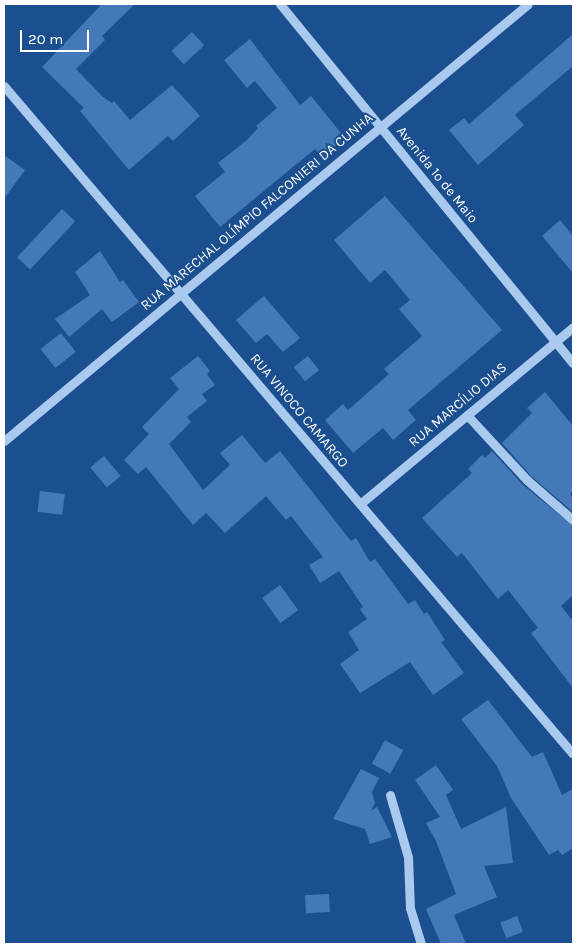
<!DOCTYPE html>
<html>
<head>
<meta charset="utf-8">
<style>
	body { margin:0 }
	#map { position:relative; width:577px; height:948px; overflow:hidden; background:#1b4f8f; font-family:Karla,sans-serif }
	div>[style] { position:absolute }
	.building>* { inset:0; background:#4478b7; transform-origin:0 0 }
	.minor>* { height:9px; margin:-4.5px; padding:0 4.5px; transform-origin:4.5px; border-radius:4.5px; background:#a9c9ee }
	span { translate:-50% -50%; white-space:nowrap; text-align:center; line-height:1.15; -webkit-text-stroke:4px #1b4f8f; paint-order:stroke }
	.street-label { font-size:14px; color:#fff }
	.frame { position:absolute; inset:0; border:5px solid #fff; pointer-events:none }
	.scale { position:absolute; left:20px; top:30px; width:69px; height:22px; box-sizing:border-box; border:2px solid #fff; border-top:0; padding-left:6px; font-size:15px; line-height:18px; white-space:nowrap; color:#fff; -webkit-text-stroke:4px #1b4f8f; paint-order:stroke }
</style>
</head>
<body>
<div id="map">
	<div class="building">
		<i style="clip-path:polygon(102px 4px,135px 4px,102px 36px,105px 40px,76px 69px,102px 96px,112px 103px,114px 101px,130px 120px,172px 85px,200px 116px,173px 141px,168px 136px,129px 170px,80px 111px,84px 108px,42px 67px)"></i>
		<i style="left:192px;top:32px;width:18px;height:28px;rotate:47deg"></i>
		<i style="clip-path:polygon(573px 34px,573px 66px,515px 115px,524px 125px,478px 165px,449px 130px,464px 118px,469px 124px)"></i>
		<i style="clip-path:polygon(250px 39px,300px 105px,311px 96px,345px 138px,322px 157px,315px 149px,220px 227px,195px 196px,225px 172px,218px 163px,248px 139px,258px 128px,256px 126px,277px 108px,255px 81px,247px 88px,224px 60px)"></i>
		<i style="clip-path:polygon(4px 155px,25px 170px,4px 199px)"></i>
		<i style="clip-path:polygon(385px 196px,502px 330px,408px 410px,416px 420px,393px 440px,383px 428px,353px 453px,325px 420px,343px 404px,348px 410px,389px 374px,384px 369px,422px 336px,399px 309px,410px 300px,385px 270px,370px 283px,334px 240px)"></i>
		<i style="left:62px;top:209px;width:18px;height:66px;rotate:43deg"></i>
		<i style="clip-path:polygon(560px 220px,573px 236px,573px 273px,542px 236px)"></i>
		<i style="clip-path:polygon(100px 251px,120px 282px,123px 280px,139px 302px,112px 322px,102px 309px,69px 337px,55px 319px,90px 295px,75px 272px)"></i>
		<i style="clip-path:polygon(264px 296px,300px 338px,283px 352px,267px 334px,256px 343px,236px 320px)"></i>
		<i style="left:61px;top:333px;width:24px;height:26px;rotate:52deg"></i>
		<i style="clip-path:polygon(198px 356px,210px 371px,207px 374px,215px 385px,202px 394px,207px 401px,187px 417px,191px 422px,169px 444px,203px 490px,230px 465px,220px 453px,242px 435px,265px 463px,280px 451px,351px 541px,356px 538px,370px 562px,375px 559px,408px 604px,415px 600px,424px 614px,427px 612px,445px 640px,441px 642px,464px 673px,433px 695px,410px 662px,360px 693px,340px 664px,359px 650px,348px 632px,367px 619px,360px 609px,363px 607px,339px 571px,320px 583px,309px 565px,323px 557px,291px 516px,286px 520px,266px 496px,225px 533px,206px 513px,193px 525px,146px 467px,138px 474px,124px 460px,149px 434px,142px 427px,179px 389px,170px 378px)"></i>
		<i style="left:308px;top:356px;width:18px;height:18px;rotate:52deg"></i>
		<i style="clip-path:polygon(545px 392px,573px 426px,573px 491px,570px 494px,573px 498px,573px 512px,531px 476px,502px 443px,532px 413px,527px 408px)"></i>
		<i style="clip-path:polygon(492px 451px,523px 485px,573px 526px,573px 595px,561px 606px,573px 621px,573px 688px,531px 633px,538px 628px,508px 590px,498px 599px,462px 553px,457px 557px,422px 518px,472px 473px,468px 469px,482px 455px,485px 458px)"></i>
		<i style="left:104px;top:456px;width:26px;height:18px;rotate:50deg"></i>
		<i style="left:40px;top:491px;width:25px;height:21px;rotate:7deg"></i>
		<i style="left:280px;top:585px;width:31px;height:22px;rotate:54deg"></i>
		<i style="clip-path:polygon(488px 700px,532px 757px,543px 752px,562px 795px,573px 789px,573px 848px,562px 855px,558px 850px,549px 855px,511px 798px,497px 766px,461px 719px)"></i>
		<i style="left:385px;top:740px;width:21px;height:27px;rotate:29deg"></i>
		<i style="clip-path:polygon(436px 765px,453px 790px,446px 795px,461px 829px,506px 807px,513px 863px,484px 866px,497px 897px,454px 915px,466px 944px,441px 944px,426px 909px,456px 894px,436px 841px,426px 823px,440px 817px,415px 780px)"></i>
		<i style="clip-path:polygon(361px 769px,379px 778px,372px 792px,375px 803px,371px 811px,377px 807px,392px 837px,370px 844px,365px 829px,333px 819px)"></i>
		<i style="left:329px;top:894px;width:18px;height:24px;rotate:87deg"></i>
		<i style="left:517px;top:916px;width:17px;height:18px;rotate:69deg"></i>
	</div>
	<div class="minor">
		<i style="left:280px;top:4px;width:463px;rotate:50.8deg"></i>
		<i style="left:4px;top:86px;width:877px;rotate:49.58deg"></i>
		<i style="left:467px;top:415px;width:88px;rotate:47.3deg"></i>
		<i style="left:527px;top:480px;width:61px;rotate:41deg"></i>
		<i style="left:4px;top:441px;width:682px;rotate:-39.83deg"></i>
		<i style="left:360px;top:504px;width:277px;rotate:-39.7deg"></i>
		<i style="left:390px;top:795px;width:65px;rotate:73.8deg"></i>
		<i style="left:408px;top:857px;width:51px;rotate:87.8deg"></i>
		<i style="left:410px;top:908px;width:38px;rotate:73deg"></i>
	</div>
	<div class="street-label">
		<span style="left:437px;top:175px;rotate:51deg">Avenida 1º de Maio</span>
		<span style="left:257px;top:212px;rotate:-40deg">RUA MARECHAL OLÍMPIO FALCONIERI DA CUNHA</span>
		<span style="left:458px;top:405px;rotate:-40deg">RUA MARCÍLIO DIAS</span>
		<span style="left:299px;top:411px;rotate:50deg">RUA VINOCO CAMARGO</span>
	</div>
	<div class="frame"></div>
	<div class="scale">20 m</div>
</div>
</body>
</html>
